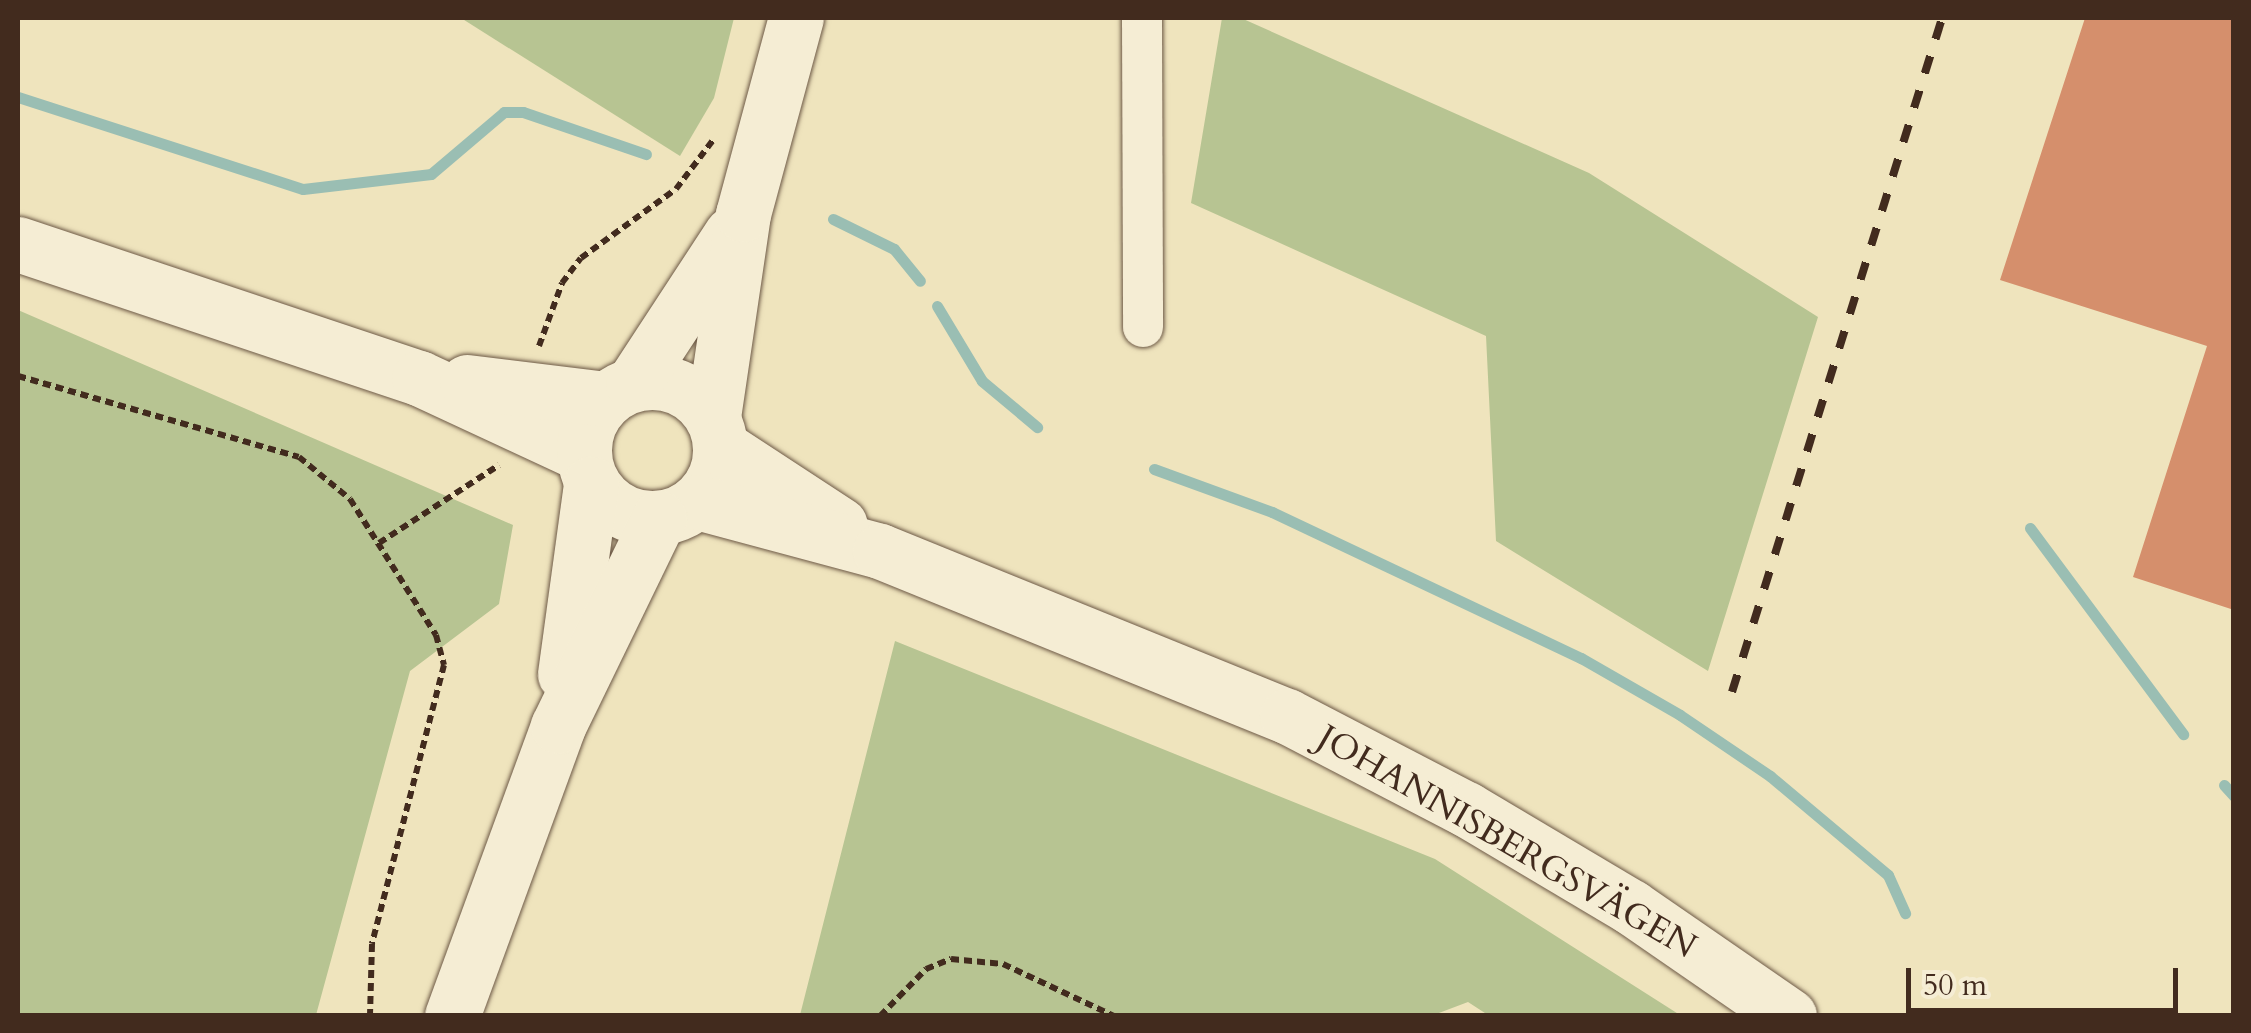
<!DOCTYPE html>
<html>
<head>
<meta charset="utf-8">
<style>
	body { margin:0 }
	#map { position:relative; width:2251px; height:1033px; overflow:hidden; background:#efe4bd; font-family:Cardo,serif }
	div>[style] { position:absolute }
	.green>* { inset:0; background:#b7c492 }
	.stream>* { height:11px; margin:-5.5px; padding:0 5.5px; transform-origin:5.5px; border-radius:5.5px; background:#9abeb3 }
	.building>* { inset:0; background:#d58f6c }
	.path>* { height:6px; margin-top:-3px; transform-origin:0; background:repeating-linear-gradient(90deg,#422b1e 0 8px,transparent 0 13px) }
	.roads { filter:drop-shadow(0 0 2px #6d5946) drop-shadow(0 0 2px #6d5946) }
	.street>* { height:40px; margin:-20px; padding:0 20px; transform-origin:20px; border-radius:20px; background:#f5edd4 }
	.secondary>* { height:55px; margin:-27.5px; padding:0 27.5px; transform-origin:27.5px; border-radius:27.5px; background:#f5edd4 }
	.secondary>.ring { margin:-27.5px; padding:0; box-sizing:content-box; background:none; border:55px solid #f5edd4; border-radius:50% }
	.rail>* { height:8px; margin-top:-4px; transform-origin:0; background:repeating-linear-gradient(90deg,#422b1e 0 18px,transparent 0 36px) }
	span { translate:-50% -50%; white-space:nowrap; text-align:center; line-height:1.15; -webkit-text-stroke:8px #f5edd4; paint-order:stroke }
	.street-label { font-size:35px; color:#422b1e }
	.frame { position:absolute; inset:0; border:20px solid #422b1e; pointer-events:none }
	.scale { position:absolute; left:1906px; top:968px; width:272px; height:45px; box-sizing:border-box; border:5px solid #422b1e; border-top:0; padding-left:12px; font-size:30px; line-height:35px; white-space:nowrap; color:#422b1e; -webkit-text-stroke:8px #f5edd4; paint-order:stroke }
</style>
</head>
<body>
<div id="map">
	<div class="green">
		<i style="clip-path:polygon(461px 18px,734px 18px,714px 98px,680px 156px)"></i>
		<i style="clip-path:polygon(1222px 18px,1241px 18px,1589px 173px,1818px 317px,1708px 671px,1496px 541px,1486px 336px,1191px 203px)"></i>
		<i style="clip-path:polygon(18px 310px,513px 525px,499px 604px,410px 671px,316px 1015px,18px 1015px)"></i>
		<i style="clip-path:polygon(895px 641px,1435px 859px,1680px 1015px,1488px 1015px,1468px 1002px,1431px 1016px,800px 1015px)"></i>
	</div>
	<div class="stream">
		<i style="left:18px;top:97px;width:299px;rotate:17.9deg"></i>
		<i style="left:303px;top:189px;width:129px;rotate:-6.7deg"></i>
		<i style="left:431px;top:174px;width:96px;rotate:-40.3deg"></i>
		<i style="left:504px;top:112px;width:19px"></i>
		<i style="left:523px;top:112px;width:130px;rotate:18.9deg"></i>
		<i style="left:833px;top:219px;width:68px;rotate:26.2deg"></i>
		<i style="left:894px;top:249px;width:41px;rotate:50.9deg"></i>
		<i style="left:937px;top:306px;width:87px;rotate:59deg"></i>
		<i style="left:982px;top:381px;width:72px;rotate:39.9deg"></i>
		<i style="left:1154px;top:469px;width:126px;rotate:20deg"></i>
		<i style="left:1272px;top:512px;width:342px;rotate:25.3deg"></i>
		<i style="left:1581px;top:658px;width:114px;rotate:29.9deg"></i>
		<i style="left:1680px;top:715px;width:109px;rotate:34.1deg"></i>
		<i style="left:1770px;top:776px;width:154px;rotate:40deg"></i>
		<i style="left:1888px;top:875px;width:42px;rotate:65.9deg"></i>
		<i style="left:2030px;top:528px;width:257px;rotate:53.4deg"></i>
		<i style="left:2224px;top:785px;width:15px;rotate:48deg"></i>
	</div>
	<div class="building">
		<i style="clip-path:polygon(2085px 18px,2234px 18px,2234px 610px,2133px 577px,2207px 346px,2000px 280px)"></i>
	</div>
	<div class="path">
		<i style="left:539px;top:346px;width:67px;rotate:-69.9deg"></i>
		<i style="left:562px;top:283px;width:31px;rotate:-53deg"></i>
		<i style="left:581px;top:258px;width:117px;rotate:-36deg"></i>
		<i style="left:676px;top:189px;width:61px;rotate:-52.9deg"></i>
		<i style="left:18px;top:376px;width:292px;rotate:16.1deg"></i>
		<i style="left:299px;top:457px;width:66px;rotate:39.5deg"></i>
		<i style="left:350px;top:499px;width:161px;rotate:57.7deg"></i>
		<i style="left:436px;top:635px;width:31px;rotate:75deg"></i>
		<i style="left:444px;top:665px;width:288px;rotate:104.5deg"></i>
		<i style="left:372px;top:944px;width:72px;rotate:91.6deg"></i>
		<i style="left:379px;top:543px;width:143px;rotate:-33deg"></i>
		<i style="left:880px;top:1016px;width:66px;rotate:-45.6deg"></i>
		<i style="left:926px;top:969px;width:27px;rotate:-22deg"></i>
		<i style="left:951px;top:959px;width:52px;rotate:5.5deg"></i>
		<i style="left:1003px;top:964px;width:123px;rotate:25.1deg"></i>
	</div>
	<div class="roads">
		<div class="street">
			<i style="left:1142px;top:18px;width:309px;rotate:89.8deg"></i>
		</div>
		<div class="secondary">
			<i style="left:18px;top:244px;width:423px;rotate:18.5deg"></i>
			<i style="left:419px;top:378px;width:181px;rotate:24.9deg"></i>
			<i class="ring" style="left:584px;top:382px;width:81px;height:81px"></i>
			<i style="left:467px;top:382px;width:140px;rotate:7deg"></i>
			<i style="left:633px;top:384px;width:179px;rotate:-56.8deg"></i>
			<i style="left:713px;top:417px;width:205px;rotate:-81.6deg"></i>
			<i style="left:743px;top:214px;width:203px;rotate:-74.9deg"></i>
			<i style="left:721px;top:447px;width:142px;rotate:33.2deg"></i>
			<i style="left:697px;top:502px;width:189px;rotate:15deg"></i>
			<i style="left:880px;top:551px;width:439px;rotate:22.1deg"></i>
			<i style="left:1287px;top:716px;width:202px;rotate:27.5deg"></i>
			<i style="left:1466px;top:809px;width:192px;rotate:30.7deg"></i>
			<i style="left:1631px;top:907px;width:192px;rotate:34.6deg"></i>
			<i style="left:565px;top:674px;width:192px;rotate:-82.2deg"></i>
			<i style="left:452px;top:1016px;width:309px;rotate:-69.9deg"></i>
			<i style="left:558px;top:726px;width:231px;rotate:-64.1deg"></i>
		</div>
	</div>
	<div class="rail">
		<i style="left:1732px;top:692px;width:706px;rotate:-72.69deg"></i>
	</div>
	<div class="street-label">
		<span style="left:1507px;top:842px;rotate:30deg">JOHANNISBERGSVÄGEN</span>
	</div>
	<div class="frame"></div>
	<div class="scale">50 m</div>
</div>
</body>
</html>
